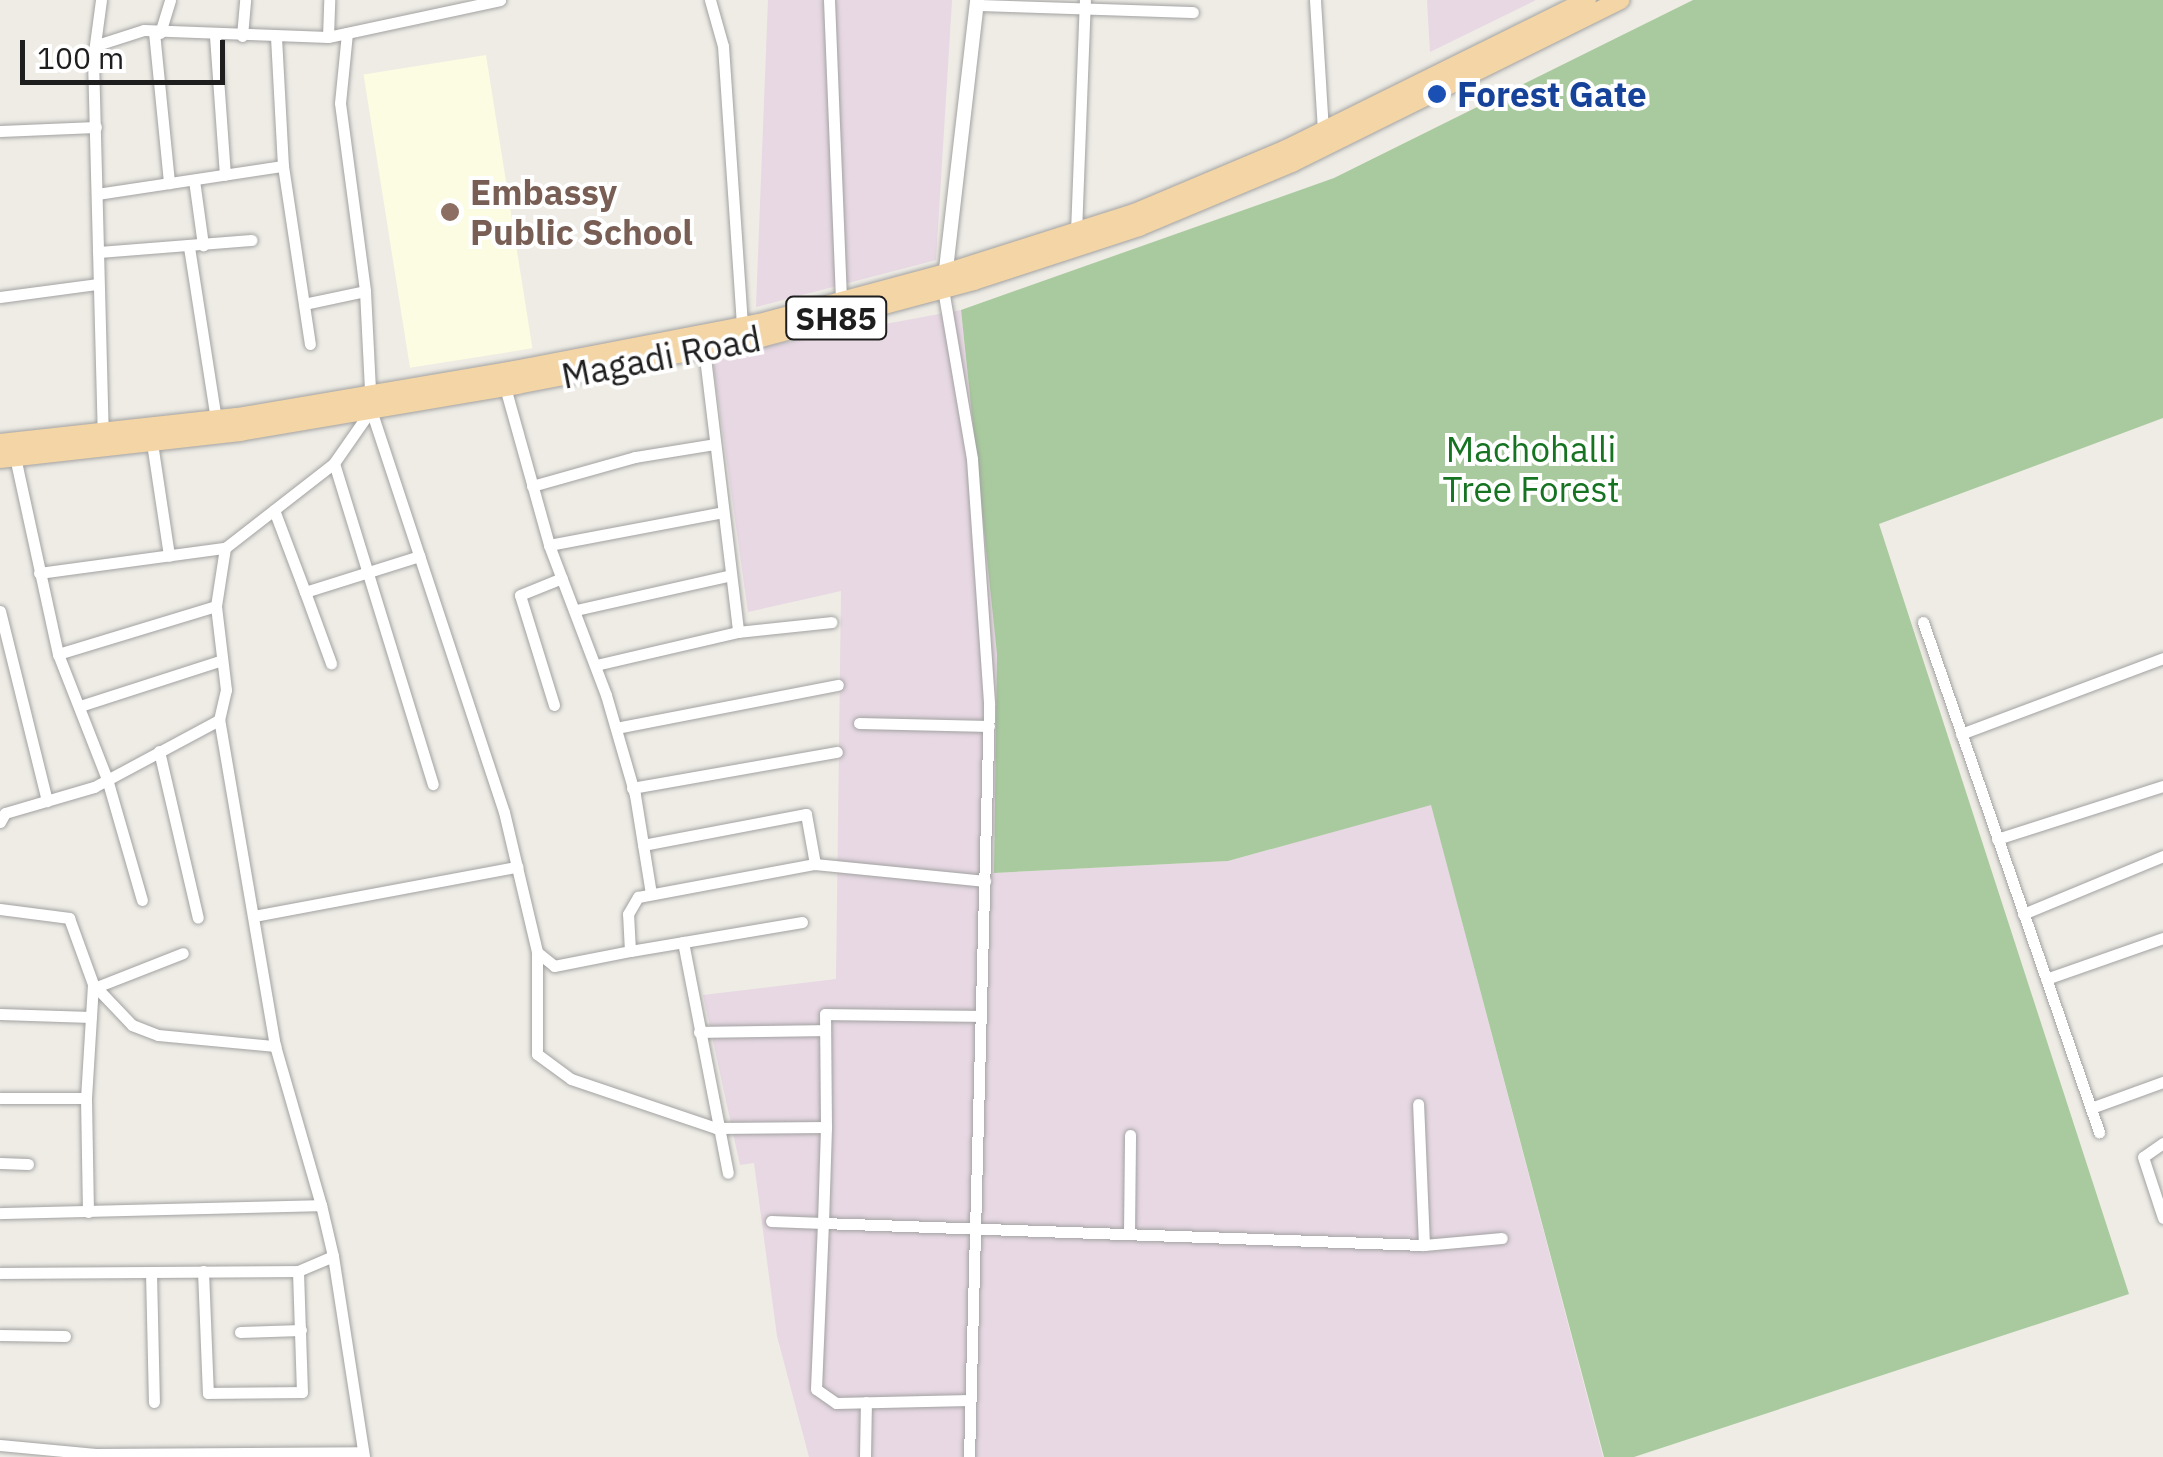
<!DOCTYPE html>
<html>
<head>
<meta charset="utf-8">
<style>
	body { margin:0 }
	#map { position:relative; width:2163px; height:1457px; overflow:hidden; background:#eeece5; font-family:"IBM Plex Sans",sans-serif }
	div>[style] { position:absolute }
	.industrial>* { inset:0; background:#e7d8e3 }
	.education>* { inset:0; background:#fbfce1; transform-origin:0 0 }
	.forest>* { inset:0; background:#a9ca9e }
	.roads { filter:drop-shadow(0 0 2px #a2a2a2) drop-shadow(0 0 2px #a2a2a2) }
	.minor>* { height:11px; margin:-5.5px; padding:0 5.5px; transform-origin:5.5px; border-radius:5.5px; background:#fff }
	.tertiary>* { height:14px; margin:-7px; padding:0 7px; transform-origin:7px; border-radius:7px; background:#fff }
	.primary>* { height:18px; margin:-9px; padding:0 9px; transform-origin:9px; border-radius:9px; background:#f3d5a6 }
	.dots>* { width:28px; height:28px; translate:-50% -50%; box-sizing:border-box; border:5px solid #fff; border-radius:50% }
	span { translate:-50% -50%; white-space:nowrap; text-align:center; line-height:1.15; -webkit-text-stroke:8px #fff; paint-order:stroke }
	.shield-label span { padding:2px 8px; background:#fff; border:2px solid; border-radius:8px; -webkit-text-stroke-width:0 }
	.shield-label { font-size:32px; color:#1e1e1e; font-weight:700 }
	.transit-label { font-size:35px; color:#164399; font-weight:700 }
	.left { translate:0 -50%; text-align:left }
	.education-label { font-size:35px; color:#785e54; font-weight:700 }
	.street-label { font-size:35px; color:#1e1e1e }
	.park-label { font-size:35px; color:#167321 }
	.scale { position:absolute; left:20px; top:40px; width:205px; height:45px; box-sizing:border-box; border:5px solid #1e1e1e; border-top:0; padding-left:12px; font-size:30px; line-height:35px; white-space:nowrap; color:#1e1e1e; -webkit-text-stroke:8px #fff; paint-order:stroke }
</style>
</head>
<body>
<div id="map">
	<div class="industrial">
		<i style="clip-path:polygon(768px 0,952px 0,936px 260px,756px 307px)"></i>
		<i style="clip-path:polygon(1427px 0,1536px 0,1430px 52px)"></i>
		<i style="clip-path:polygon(961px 310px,998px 654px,994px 873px,1228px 861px,1431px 804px,1603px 1457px,809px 1457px,777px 1336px,754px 1163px,740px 1165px,703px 995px,836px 979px,841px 591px,748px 612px,712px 356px)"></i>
	</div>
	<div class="education">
		<i style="left:486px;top:55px;width:297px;height:124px;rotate:81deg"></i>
	</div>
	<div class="forest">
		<i style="clip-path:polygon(1693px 0,2163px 0,2163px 418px,1879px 524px,2129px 1294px,1634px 1457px,1604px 1457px,1431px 805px,1228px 861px,994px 873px,997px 654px,961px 310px,1334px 178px)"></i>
	</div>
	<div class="roads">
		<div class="minor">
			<i style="left:101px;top:0;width:60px;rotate:97.7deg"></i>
			<i style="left:93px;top:59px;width:375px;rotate:88.5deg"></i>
			<i style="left:710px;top:0;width:48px;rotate:74.2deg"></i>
			<i style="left:723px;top:46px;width:281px;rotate:86.1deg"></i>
			<i style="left:829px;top:0;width:301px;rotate:87.7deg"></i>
			<i style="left:1315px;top:0;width:132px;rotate:86.5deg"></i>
			<i style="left:977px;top:5px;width:216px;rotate:1.9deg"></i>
			<i style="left:154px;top:32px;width:152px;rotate:84.3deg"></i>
			<i style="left:160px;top:33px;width:34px;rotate:-73deg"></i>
			<i style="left:347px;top:33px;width:70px;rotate:95.7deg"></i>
			<i style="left:340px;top:103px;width:190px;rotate:82.4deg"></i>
			<i style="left:365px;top:291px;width:119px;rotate:87.1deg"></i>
			<i style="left:371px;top:410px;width:423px;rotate:71.7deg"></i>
			<i style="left:504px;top:812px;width:144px;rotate:76.7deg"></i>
			<i style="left:537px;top:952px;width:102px;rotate:90deg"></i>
			<i style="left:537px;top:1054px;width:42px;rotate:36.3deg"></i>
			<i style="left:571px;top:1079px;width:153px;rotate:18.7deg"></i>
			<i style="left:716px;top:1128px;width:110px;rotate:-0.5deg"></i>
			<i style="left:826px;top:1127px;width:113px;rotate:-90.5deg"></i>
			<i style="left:825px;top:1014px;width:156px;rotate:0.7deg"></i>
			<i style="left:215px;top:36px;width:139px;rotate:85.9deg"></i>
			<i style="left:242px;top:36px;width:36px;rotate:-85deg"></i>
			<i style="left:276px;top:37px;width:129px;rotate:86.9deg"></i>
			<i style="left:283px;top:166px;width:180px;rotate:81.4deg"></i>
			<i style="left:328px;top:37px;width:37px;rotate:-88deg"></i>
			<i style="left:97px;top:45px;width:49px;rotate:-17.7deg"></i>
			<i style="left:144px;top:30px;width:184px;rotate:2.2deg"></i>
			<i style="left:328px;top:37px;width:176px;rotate:-12.1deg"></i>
			<i style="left:0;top:131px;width:96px;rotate:-2.4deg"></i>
			<i style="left:194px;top:180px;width:66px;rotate:82.1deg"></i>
			<i style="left:97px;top:194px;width:188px;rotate:-8.6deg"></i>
			<i style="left:1076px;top:232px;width:232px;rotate:-87.8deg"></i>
			<i style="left:189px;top:247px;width:175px;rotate:81.1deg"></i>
			<i style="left:98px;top:252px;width:154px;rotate:-4.5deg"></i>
			<i style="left:943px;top:289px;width:172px;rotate:80.3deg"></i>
			<i style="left:972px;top:459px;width:246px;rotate:86deg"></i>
			<i style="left:989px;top:704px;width:753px;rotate:91.52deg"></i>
			<i style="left:0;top:297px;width:99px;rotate:-7.6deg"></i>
			<i style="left:304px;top:304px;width:62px;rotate:-12deg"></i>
			<i style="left:704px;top:349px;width:285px;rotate:83.1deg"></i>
			<i style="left:505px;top:387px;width:164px;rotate:74.4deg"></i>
			<i style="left:549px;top:545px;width:160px;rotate:69.2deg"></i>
			<i style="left:606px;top:695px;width:104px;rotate:73.8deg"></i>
			<i style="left:635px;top:795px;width:100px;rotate:80.8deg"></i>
			<i style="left:152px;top:443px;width:114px;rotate:81.4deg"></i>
			<i style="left:15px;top:457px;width:202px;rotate:77.7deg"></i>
			<i style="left:58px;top:654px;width:134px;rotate:68.6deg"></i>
			<i style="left:107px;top:779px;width:126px;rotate:73.9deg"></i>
			<i style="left:334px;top:463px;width:336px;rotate:72.9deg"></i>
			<i style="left:532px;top:486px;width:107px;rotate:-15.7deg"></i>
			<i style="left:635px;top:457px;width:81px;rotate:-9.2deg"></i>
			<i style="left:274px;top:510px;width:88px;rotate:69.3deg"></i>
			<i style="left:305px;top:592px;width:120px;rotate:-17.5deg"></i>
			<i style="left:549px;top:545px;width:177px;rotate:-10.7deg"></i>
			<i style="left:39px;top:573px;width:188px;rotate:-7.7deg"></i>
			<i style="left:305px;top:592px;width:76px;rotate:69.9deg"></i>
			<i style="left:576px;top:610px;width:159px;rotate:-12.7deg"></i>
			<i style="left:0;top:611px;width:196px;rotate:76.1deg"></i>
			<i style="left:1923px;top:622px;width:540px;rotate:70.96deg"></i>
			<i style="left:58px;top:654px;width:165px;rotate:-16.9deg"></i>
			<i style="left:596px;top:665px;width:146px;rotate:-13.1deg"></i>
			<i style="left:738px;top:632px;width:94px;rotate:-6.1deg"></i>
			<i style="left:554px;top:705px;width:115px;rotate:-107.2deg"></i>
			<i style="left:520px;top:595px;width:45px;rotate:-22deg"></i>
			<i style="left:80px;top:706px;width:146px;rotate:-17.9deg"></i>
			<i style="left:859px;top:723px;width:130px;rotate:1.3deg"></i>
			<i style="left:616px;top:728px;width:226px;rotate:-11deg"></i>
			<i style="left:1961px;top:734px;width:216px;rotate:-20.6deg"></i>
			<i style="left:159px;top:751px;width:171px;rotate:76.9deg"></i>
			<i style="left:632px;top:788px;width:208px;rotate:-10deg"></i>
			<i style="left:0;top:822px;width:10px;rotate:-61deg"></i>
			<i style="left:5px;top:813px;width:93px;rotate:-16.3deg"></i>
			<i style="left:94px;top:787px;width:142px;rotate:-28.2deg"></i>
			<i style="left:219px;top:720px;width:31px;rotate:-77deg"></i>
			<i style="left:226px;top:690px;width:85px;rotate:-96.8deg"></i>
			<i style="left:216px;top:606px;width:59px;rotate:-81.2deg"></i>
			<i style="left:225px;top:548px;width:138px;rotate:-37.9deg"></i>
			<i style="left:334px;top:463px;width:65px;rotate:-55.1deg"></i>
			<i style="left:1997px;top:839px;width:174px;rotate:-17.7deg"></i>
			<i style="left:643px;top:845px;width:166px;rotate:-10.8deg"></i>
			<i style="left:806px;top:814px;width:51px;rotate:79.8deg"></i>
			<i style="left:0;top:909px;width:70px;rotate:7.4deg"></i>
			<i style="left:69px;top:918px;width:70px;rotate:70deg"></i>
			<i style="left:93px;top:984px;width:114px;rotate:93.5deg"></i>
			<i style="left:86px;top:1098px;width:86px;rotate:180deg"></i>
			<i style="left:2023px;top:914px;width:152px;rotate:-22.5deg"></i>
			<i style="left:254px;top:916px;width:268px;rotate:-10.6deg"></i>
			<i style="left:802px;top:922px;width:174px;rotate:170.4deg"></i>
			<i style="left:630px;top:951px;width:37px;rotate:-93deg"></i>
			<i style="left:628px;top:914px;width:20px;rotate:-60deg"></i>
			<i style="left:638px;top:897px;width:180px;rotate:-10.6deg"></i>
			<i style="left:815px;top:864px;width:171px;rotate:5.7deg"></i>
			<i style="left:683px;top:942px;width:235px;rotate:79deg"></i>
			<i style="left:537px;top:952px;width:22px;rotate:39deg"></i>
			<i style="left:554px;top:966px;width:77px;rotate:-11.2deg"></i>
			<i style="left:2046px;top:979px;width:124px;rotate:-19.3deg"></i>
			<i style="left:93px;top:984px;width:57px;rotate:46.4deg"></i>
			<i style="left:132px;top:1025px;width:28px;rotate:21deg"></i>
			<i style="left:158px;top:1035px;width:118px;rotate:5.4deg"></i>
			<i style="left:99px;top:986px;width:90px;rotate:-21.4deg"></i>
			<i style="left:0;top:1014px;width:91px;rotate:1.9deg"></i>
			<i style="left:699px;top:1032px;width:126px;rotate:-0.9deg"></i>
			<i style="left:86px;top:1098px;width:114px;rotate:89deg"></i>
			<i style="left:2091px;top:1108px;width:77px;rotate:-19.9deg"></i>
			<i style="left:2163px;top:1143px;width:24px;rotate:145deg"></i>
			<i style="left:2143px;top:1157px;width:64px;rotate:71.8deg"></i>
			<i style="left:0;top:1163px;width:28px;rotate:2deg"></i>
			<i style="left:0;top:1213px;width:321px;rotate:-1.4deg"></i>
			<i style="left:321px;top:1205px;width:166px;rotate:-106.1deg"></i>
			<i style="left:275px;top:1046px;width:331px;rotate:-99.7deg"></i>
			<i style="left:771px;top:1221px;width:52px;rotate:2.2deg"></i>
			<i style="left:823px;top:1223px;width:96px;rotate:-88.2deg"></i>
			<i style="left:1129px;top:1234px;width:99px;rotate:-89.4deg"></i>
			<i style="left:1424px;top:1245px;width:78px;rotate:-5.1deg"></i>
			<i style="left:333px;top:1256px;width:203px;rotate:81.2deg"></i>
			<i style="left:203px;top:1271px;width:122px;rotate:87.7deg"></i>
			<i style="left:208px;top:1393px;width:94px;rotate:-0.6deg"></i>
			<i style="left:302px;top:1392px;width:121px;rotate:-91.9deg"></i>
			<i style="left:298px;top:1271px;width:38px;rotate:-23deg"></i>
			<i style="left:333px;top:1256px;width:52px;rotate:-103.2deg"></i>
			<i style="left:151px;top:1272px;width:130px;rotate:88.7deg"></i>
			<i style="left:0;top:1273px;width:298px;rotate:-0.4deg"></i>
			<i style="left:240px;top:1332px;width:61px;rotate:-1.9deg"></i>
			<i style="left:0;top:1335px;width:65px;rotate:0.9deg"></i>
			<i style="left:970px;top:1400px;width:134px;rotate:178.7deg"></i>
			<i style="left:836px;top:1403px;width:24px;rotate:-145deg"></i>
			<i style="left:816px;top:1389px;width:166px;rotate:-87.6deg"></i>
			<i style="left:823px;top:1223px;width:601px;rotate:2.1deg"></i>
			<i style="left:1424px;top:1245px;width:141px;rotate:-92.4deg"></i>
			<i style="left:0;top:1445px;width:96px;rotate:5.4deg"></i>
			<i style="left:96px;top:1454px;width:266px;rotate:-0.4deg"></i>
			<i style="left:865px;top:1457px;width:55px;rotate:-89deg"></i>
		</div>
		<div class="tertiary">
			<i style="left:945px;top:278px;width:280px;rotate:-83.4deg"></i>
		</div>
		<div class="primary">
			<i style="left:0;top:443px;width:238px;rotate:-6.3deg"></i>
			<i style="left:237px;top:417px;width:282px;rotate:-9.6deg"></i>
			<i style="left:515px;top:370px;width:248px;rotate:-10.9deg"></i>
			<i style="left:759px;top:323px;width:193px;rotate:-15deg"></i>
			<i style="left:945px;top:273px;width:198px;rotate:-17.6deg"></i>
			<i style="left:1134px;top:213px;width:165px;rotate:-22.8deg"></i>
			<i style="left:1286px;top:149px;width:336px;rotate:-26.3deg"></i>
			<i style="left:0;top:459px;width:242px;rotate:-6.4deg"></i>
			<i style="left:240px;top:432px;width:281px;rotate:-9.6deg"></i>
			<i style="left:517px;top:385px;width:248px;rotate:-10.9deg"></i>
			<i style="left:761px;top:338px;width:220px;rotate:-15deg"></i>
			<i style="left:974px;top:281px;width:174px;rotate:-18.1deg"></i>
			<i style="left:1139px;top:227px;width:166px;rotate:-22.7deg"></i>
			<i style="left:1292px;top:163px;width:367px;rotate:-26.4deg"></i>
		</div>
	</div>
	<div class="dots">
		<i style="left:1437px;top:94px;background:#1a4fb4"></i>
		<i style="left:450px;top:212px;background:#8d6e63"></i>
	</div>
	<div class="shield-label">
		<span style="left:836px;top:318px">SH85</span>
	</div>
	<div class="transit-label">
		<span class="left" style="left:1457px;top:94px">Forest Gate</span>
	</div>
	<div class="education-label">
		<span class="left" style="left:470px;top:212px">Embassy<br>Public School</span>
	</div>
	<div class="street-label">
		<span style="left:661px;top:357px;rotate:-11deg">Magadi Road</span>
	</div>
	<div class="park-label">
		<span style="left:1531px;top:469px">Machohalli<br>Tree Forest</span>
	</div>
	<div class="scale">100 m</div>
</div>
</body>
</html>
